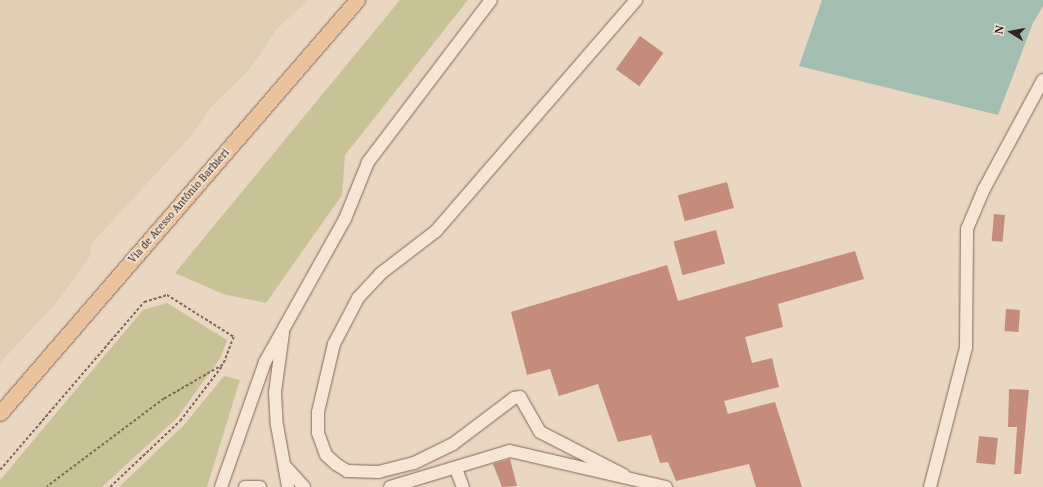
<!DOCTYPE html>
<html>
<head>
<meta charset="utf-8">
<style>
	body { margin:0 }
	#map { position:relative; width:1043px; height:487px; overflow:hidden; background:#ead7c2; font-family:"Noto Serif",serif }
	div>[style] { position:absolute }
	.farmland>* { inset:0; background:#dfceb1 }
	.green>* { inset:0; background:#c7c397 }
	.water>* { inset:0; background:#a4bdb1 }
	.building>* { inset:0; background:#c58c7b; transform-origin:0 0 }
	.path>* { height:1.5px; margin-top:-0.75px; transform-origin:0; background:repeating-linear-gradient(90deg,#82685b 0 3px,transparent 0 5px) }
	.roads { filter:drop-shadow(0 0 1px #82685b) drop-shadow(0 0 1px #82685b) }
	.minor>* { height:12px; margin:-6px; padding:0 6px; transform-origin:6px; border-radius:6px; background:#f5e6d5 }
	.major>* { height:15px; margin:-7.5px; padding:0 7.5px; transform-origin:7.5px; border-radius:7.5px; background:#eac39d }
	span { translate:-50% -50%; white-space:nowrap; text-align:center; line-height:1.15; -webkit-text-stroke:3.5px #f2e2d1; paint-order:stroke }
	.street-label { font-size:10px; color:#33241e }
	.north { position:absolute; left:991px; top:12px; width:40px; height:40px; -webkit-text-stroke:3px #f2e2d1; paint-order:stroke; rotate:281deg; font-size:11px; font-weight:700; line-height:16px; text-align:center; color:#33241e }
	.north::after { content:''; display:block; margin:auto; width:14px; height:18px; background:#33241e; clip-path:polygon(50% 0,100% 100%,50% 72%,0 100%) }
</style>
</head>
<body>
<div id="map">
	<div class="farmland">
		<i style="clip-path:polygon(0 0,308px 0,277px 29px,249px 70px,212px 106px,191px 136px,92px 243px,90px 256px,58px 301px,0 363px)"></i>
	</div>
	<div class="green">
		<i style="clip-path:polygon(400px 0,468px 0,345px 155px,342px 195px,266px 303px,223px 294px,175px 273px)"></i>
		<i style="clip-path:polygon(167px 303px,227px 340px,221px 357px,177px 418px,102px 487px,0 487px,0 480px,143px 310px)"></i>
		<i style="clip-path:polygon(224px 376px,240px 380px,207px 487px,119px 487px,184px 425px)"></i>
	</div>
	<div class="water">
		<i style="clip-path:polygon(822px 0,1043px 0,1043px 6px,1033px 23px,998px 115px,799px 66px)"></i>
	</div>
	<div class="building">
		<i style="left:640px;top:36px;width:29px;height:41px;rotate:36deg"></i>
		<i style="left:727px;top:182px;width:27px;height:51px;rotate:75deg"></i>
		<i style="left:994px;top:214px;width:11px;height:27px;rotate:5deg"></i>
		<i style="left:716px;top:230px;width:35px;height:44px;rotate:75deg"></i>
		<i style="clip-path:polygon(855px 251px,864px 279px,778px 304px,783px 327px,745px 337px,752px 363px,772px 358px,779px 387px,724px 401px,728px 414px,775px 402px,802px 487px,756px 487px,749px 464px,676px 481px,668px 462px,660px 463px,651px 435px,618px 442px,598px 384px,559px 396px,550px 369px,527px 375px,511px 312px,667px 265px,678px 301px)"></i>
		<i style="left:1006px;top:309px;width:14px;height:22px;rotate:4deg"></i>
		<i style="clip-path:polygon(1009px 389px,1029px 390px,1021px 474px,1014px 474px,1017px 427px,1008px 427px)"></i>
		<i style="left:979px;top:436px;width:19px;height:27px;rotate:6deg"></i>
		<i style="clip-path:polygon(510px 459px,517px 486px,502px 487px,493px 464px)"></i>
	</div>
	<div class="path">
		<i style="left:0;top:470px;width:221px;rotate:-49.4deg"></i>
		<i style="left:144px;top:302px;width:24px;rotate:-17deg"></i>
		<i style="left:167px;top:295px;width:79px;rotate:32.1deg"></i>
		<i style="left:234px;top:337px;width:30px;rotate:111deg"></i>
		<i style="left:223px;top:365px;width:68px;rotate:150deg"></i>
		<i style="left:164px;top:399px;width:146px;rotate:143.1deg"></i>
		<i style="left:110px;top:487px;width:96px;rotate:-43.3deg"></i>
		<i style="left:180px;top:421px;width:69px;rotate:-52.6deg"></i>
	</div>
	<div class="roads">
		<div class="minor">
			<i style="left:283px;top:333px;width:60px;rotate:97.7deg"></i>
			<i style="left:275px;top:392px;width:33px;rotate:87deg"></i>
			<i style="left:277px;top:425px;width:63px;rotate:79.9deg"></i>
			<i style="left:286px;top:467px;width:27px;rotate:48deg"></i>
			<i style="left:456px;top:469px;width:19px;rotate:69deg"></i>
			<i style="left:624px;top:475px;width:94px;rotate:-152.9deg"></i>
			<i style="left:540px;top:432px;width:40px;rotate:-119.7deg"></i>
			<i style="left:520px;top:397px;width:6px;rotate:171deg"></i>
			<i style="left:514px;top:398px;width:76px;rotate:143deg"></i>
			<i style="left:453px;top:444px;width:43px;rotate:154deg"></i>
			<i style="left:414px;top:463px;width:37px;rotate:166deg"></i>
			<i style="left:378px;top:472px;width:31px;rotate:-178deg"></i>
			<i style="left:347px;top:471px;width:13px;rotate:-148deg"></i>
			<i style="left:336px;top:464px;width:13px;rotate:-138deg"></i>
			<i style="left:326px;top:455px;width:23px;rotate:-110deg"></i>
			<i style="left:318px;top:433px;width:21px;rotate:-90deg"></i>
			<i style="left:318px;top:412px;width:70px;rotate:-76.8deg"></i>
			<i style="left:334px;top:344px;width:52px;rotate:-62.4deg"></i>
			<i style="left:358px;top:298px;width:33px;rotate:-47deg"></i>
			<i style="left:380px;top:274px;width:71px;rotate:-37.5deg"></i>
			<i style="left:436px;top:231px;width:306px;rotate:-49.1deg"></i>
			<i style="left:221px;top:487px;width:133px;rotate:-70.6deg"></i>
			<i style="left:265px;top:362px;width:164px;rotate:-60.8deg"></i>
			<i style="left:345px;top:219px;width:61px;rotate:-68deg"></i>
			<i style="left:368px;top:162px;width:203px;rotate:-52.8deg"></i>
			<i style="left:245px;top:487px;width:15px"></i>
			<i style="left:390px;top:487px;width:125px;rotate:-16.7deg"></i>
			<i style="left:510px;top:451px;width:160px;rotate:13deg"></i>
			<i style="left:930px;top:487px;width:144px;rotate:-75.5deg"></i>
			<i style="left:966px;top:348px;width:119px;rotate:-89.5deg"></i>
			<i style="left:967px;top:229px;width:43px;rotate:-67deg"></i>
			<i style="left:984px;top:189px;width:124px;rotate:-61.6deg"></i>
		</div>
		<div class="major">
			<i style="left:0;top:413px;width:546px;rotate:-49.16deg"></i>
		</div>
	</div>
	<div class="street-label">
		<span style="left:179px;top:206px;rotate:-49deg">Via de Acesso Antônio Barbieri</span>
	</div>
	<div class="north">N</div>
</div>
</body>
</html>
